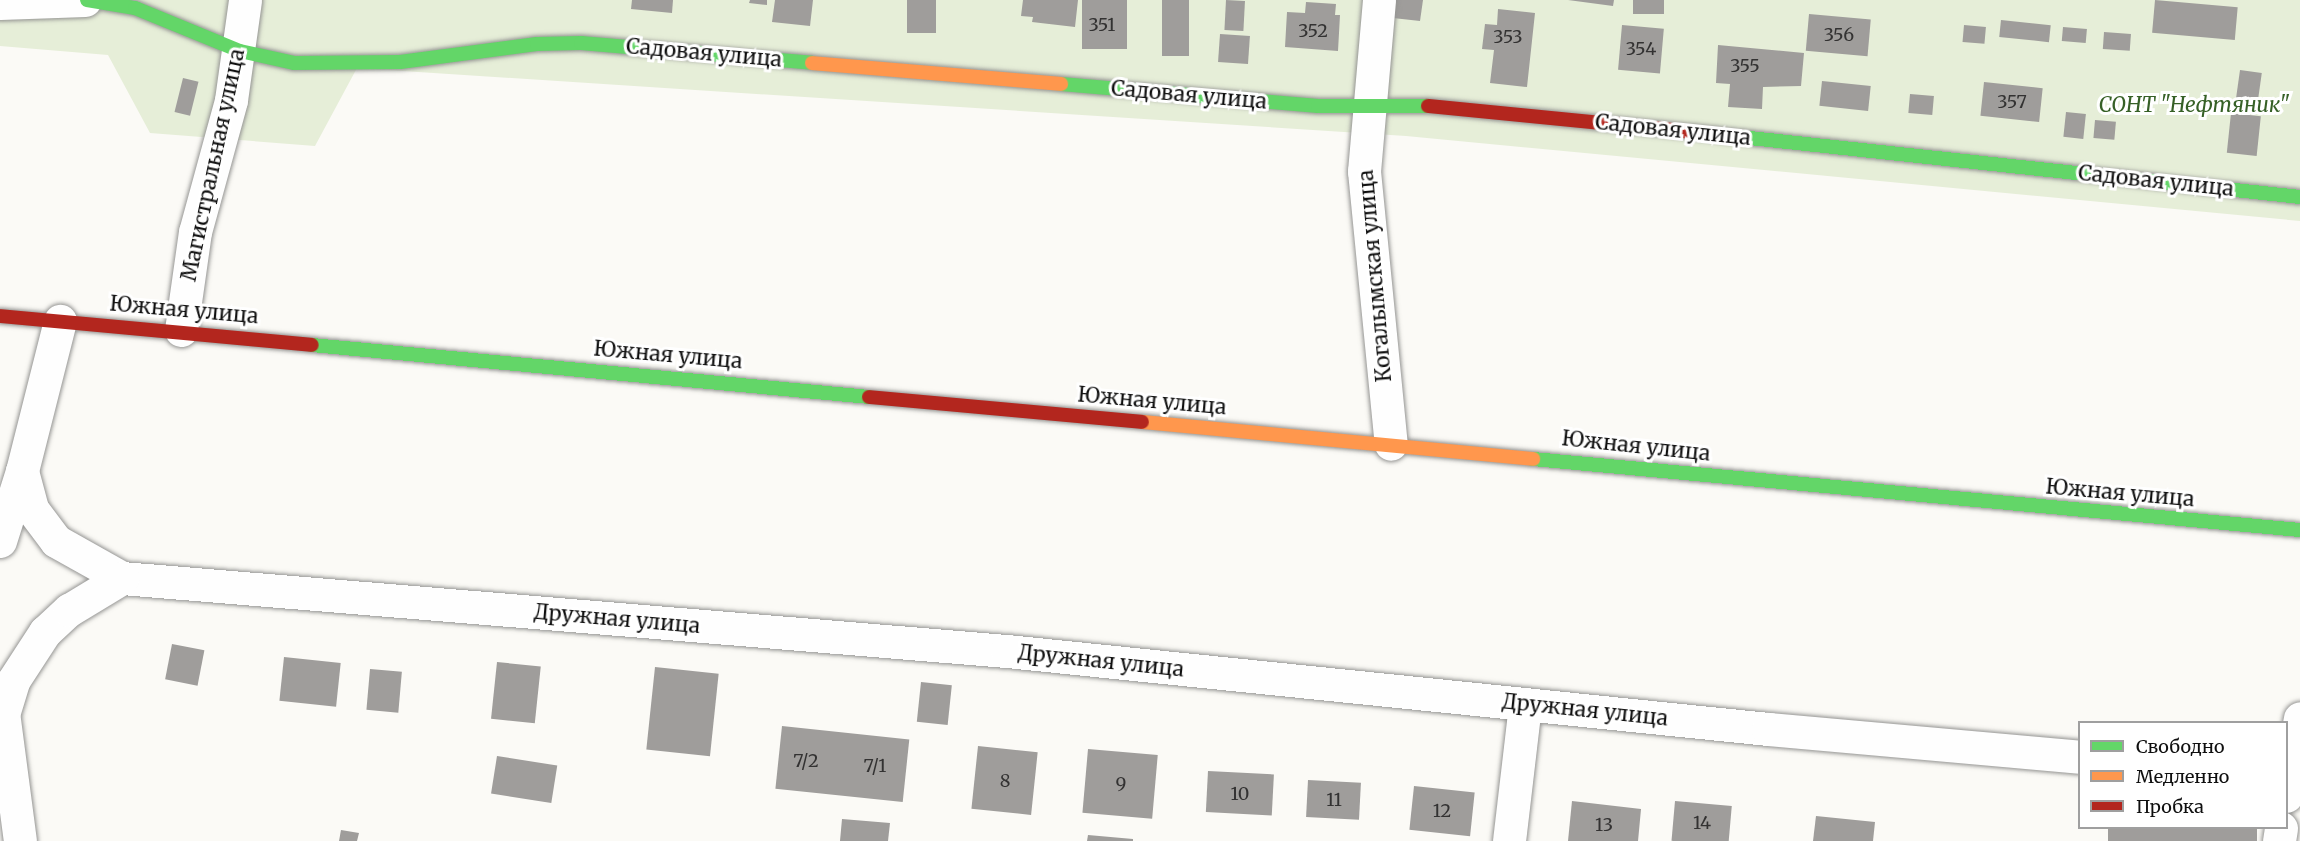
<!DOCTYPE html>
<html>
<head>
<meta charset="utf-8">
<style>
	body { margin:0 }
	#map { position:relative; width:2300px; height:841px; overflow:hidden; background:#fbfaf6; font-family:Merriweather,serif }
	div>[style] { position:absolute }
	.green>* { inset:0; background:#e6eed8 }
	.building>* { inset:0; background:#9f9d9b; transform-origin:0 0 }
	.roads { filter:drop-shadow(0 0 2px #959593) drop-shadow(0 0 2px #959593) }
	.street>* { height:33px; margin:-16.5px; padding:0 16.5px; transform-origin:16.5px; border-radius:16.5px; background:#fefefe }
	.fast>* { height:14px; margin:-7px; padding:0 7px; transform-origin:7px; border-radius:7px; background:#63d668 }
	.slow>* { height:14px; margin:-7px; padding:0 7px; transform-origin:7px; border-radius:7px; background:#ff974d }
	.jam>* { height:14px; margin:-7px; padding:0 7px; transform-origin:7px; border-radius:7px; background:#b3261e }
	span { translate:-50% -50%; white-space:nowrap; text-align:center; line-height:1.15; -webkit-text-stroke:6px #fff; paint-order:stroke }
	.number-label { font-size:18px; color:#333232 }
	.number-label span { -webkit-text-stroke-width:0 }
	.street-label { font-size:21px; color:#0f0f0f }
	.park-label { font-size:21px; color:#366026; font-style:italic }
	.legend { position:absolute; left:2078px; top:721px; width:210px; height:108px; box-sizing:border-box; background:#fff; border:2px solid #9f9f9f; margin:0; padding:8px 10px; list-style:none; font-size:18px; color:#0f0f0f }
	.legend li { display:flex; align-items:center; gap:12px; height:30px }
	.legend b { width:30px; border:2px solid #9f9f9f }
</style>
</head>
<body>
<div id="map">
	<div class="green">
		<i style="clip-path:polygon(0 0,2300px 0,2300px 221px,1406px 136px,357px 68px,315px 146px,150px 133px,108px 55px,0 46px)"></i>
	</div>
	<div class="building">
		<i style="clip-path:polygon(632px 0,673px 0,672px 13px,631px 9px)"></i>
		<i style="clip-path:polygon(750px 0,767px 0,767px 5px,749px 3px)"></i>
		<i style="clip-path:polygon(775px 0,813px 0,810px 26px,772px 22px)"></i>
		<i style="left:907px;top:0;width:29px;height:33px"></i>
		<i style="clip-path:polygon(1023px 0,1078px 0,1075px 27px,1032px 22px,1033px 17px,1021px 16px)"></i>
		<i style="left:1082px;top:0;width:45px;height:49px"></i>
		<i style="left:1162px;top:0;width:27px;height:56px"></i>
		<i style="left:1226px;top:0;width:19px;height:30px;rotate:3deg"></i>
		<i style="clip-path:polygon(1394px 0,1423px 0,1420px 21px,1393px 18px)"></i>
		<i style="clip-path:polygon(1568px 0,1614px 0,1613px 6px)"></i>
		<i style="left:1633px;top:0;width:31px;height:14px"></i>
		<i style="left:2155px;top:0;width:83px;height:33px;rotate:5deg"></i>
		<i style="clip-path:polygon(1306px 2px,1336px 4px,1335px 15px,1340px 15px,1338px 51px,1285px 47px,1287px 12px,1305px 13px)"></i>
		<i style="clip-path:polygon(1498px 9px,1535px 13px,1527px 87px,1490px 83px,1494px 50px,1482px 49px,1485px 24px,1497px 25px)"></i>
		<i style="left:1809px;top:14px;width:62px;height:37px;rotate:5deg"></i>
		<i style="left:2001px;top:20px;width:50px;height:17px;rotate:6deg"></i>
		<i style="left:1622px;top:25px;width:42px;height:45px;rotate:5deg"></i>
		<i style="left:1964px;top:25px;width:22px;height:17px;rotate:5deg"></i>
		<i style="left:2063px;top:27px;width:24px;height:14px;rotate:5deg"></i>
		<i style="left:2104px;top:32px;width:27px;height:17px;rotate:4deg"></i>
		<i style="left:1220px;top:34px;width:30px;height:28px;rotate:4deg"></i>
		<i style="clip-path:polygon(1718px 45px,1804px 53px,1801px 86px,1763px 87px,1762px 109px,1728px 107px,1730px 84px,1716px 83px)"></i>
		<i style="left:2240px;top:70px;width:22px;height:34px;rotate:8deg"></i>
		<i style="left:183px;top:78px;width:16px;height:35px;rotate:14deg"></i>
		<i style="left:1822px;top:81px;width:49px;height:25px;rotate:6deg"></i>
		<i style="left:1984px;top:82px;width:59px;height:34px;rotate:6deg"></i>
		<i style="left:1910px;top:94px;width:24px;height:19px;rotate:5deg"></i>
		<i style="left:2066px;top:112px;width:20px;height:25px;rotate:6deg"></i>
		<i style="left:2231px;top:113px;width:30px;height:40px;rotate:6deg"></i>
		<i style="left:2095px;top:120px;width:21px;height:18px;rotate:5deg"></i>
		<i style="left:172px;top:644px;width:33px;height:36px;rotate:11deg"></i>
		<i style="left:284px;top:657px;width:57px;height:44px;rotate:6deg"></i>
		<i style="left:497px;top:662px;width:44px;height:57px;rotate:6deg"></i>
		<i style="left:655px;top:667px;width:64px;height:83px;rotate:6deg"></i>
		<i style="left:370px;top:669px;width:32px;height:41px;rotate:5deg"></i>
		<i style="left:921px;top:682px;width:31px;height:40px;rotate:6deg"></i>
		<i style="left:782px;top:726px;width:128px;height:63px;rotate:6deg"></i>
		<i style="left:978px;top:746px;width:60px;height:63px;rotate:6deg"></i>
		<i style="left:1088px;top:749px;width:70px;height:64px;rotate:5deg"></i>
		<i style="left:497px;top:756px;width:61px;height:38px;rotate:9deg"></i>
		<i style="left:1208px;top:771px;width:66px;height:41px;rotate:3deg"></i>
		<i style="left:1308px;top:780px;width:53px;height:37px;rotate:3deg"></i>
		<i style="left:1414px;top:786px;width:61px;height:44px;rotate:6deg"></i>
		<i style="clip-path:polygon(1572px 801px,1641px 809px,1638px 841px,1568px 841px)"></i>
		<i style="left:1675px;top:801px;width:57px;height:40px;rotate:5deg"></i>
		<i style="clip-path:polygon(1816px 816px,1875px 822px,1873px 841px,1813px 841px)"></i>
		<i style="clip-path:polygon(842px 819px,890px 823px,888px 841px,840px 841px)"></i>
		<i style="left:2108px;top:828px;width:149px;height:13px"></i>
		<i style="clip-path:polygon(341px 830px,359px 833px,357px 841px,339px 841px)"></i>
		<i style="clip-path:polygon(1088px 835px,1133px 839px,1133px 841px,1087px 841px)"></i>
	</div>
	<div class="roads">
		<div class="street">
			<i style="left:1379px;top:0;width:172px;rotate:95deg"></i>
			<i style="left:1364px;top:171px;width:274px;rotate:84.4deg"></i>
			<i style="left:0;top:3px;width:85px;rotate:-2deg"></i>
			<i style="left:181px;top:330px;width:99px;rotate:-81.9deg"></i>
			<i style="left:195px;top:232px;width:137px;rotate:-74.7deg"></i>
			<i style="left:231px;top:100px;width:101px;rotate:-82deg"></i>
			<i style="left:22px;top:471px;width:39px;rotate:75deg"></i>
			<i style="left:32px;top:509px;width:40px;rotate:53deg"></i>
			<i style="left:56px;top:541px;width:76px;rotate:29.3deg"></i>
			<i style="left:122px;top:578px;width:888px;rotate:4.72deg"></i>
			<i style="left:1007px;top:651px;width:765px;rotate:5.85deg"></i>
			<i style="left:1768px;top:729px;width:313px;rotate:5.1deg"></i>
			<i style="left:0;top:541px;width:73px;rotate:-72.6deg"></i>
			<i style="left:22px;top:471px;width:155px;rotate:-75.8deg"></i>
			<i style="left:1px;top:697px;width:145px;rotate:82.5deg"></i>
			<i style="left:2px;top:718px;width:39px;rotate:-73deg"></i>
			<i style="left:13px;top:681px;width:59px;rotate:-56.9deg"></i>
			<i style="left:45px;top:632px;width:33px;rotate:-43deg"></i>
			<i style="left:69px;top:610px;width:62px;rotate:-31.1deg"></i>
			<i style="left:2286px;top:796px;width:79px;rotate:-79.8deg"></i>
			<i style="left:1509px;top:841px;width:137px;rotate:-83.3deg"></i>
			<i style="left:2279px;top:841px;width:13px;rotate:-81deg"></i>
		</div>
		<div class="fast">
			<i style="left:87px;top:0;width:49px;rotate:9.5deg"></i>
			<i style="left:135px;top:8px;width:113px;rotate:22.3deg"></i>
			<i style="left:240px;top:51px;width:55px;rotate:12.5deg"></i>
			<i style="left:294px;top:63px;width:106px;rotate:-0.5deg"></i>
			<i style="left:400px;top:62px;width:138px;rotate:-7.5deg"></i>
			<i style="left:537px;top:44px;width:44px;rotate:-1.3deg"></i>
			<i style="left:581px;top:43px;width:232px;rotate:4.9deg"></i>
			<i style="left:1061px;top:84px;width:258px;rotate:4.9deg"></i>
			<i style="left:1318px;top:106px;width:110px"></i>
			<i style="left:1694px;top:132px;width:609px;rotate:6.12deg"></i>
			<i style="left:312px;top:345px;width:559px;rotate:5.33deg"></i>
			<i style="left:1533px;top:459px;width:770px;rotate:5.29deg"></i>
		</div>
		<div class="slow">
			<i style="left:812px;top:63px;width:250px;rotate:4.8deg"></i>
			<i style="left:1142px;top:422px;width:393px;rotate:5.4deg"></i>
		</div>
		<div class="jam">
			<i style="left:1428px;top:106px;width:267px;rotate:5.6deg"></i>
			<i style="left:0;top:316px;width:313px;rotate:5.3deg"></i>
			<i style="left:869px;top:397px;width:274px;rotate:5.2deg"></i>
		</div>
	</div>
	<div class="number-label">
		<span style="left:1102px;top:25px">351</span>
		<span style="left:1313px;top:31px">352</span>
		<span style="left:1839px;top:35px">356</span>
		<span style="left:1508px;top:37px">353</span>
		<span style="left:1641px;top:49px">354</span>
		<span style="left:1745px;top:66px">355</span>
		<span style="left:2012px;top:102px">357</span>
		<span style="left:806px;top:761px">7/2</span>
		<span style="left:875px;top:766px">7/1</span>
		<span style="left:1005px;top:781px">8</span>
		<span style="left:1121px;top:784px">9</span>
		<span style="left:1240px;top:794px">10</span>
		<span style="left:1334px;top:800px">11</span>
		<span style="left:1442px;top:811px">12</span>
		<span style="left:1702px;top:823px">14</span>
		<span style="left:1604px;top:825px">13</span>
	</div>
	<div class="street-label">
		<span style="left:704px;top:53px;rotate:5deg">Садовая улица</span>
		<span style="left:1189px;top:95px;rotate:5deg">Садовая улица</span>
		<span style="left:1673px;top:130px;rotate:6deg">Садовая улица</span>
		<span style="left:213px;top:165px;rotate:-78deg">Магистральная улица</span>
		<span style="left:2156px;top:181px;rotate:6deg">Садовая улица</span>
		<span style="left:1375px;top:276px;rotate:-95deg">Когалымская улица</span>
		<span style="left:184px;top:310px;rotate:5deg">Южная улица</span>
		<span style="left:668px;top:355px;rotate:5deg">Южная улица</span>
		<span style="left:1152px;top:401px;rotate:5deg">Южная улица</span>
		<span style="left:1636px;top:446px;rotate:6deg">Южная улица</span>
		<span style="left:2120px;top:493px;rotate:5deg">Южная улица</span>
		<span style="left:617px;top:619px;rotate:5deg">Дружная улица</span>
		<span style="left:1101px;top:661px;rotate:6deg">Дружная улица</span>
		<span style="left:1585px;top:710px;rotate:6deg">Дружная улица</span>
	</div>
	<div class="park-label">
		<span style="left:2194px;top:105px">СОНТ "Нефтяник"</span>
	</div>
	<ul class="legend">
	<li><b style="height:8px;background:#63d668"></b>Свободно</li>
	<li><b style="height:8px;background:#ff974d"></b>Медленно</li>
	<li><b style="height:8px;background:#b3261e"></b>Пробка</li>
	</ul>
</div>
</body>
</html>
